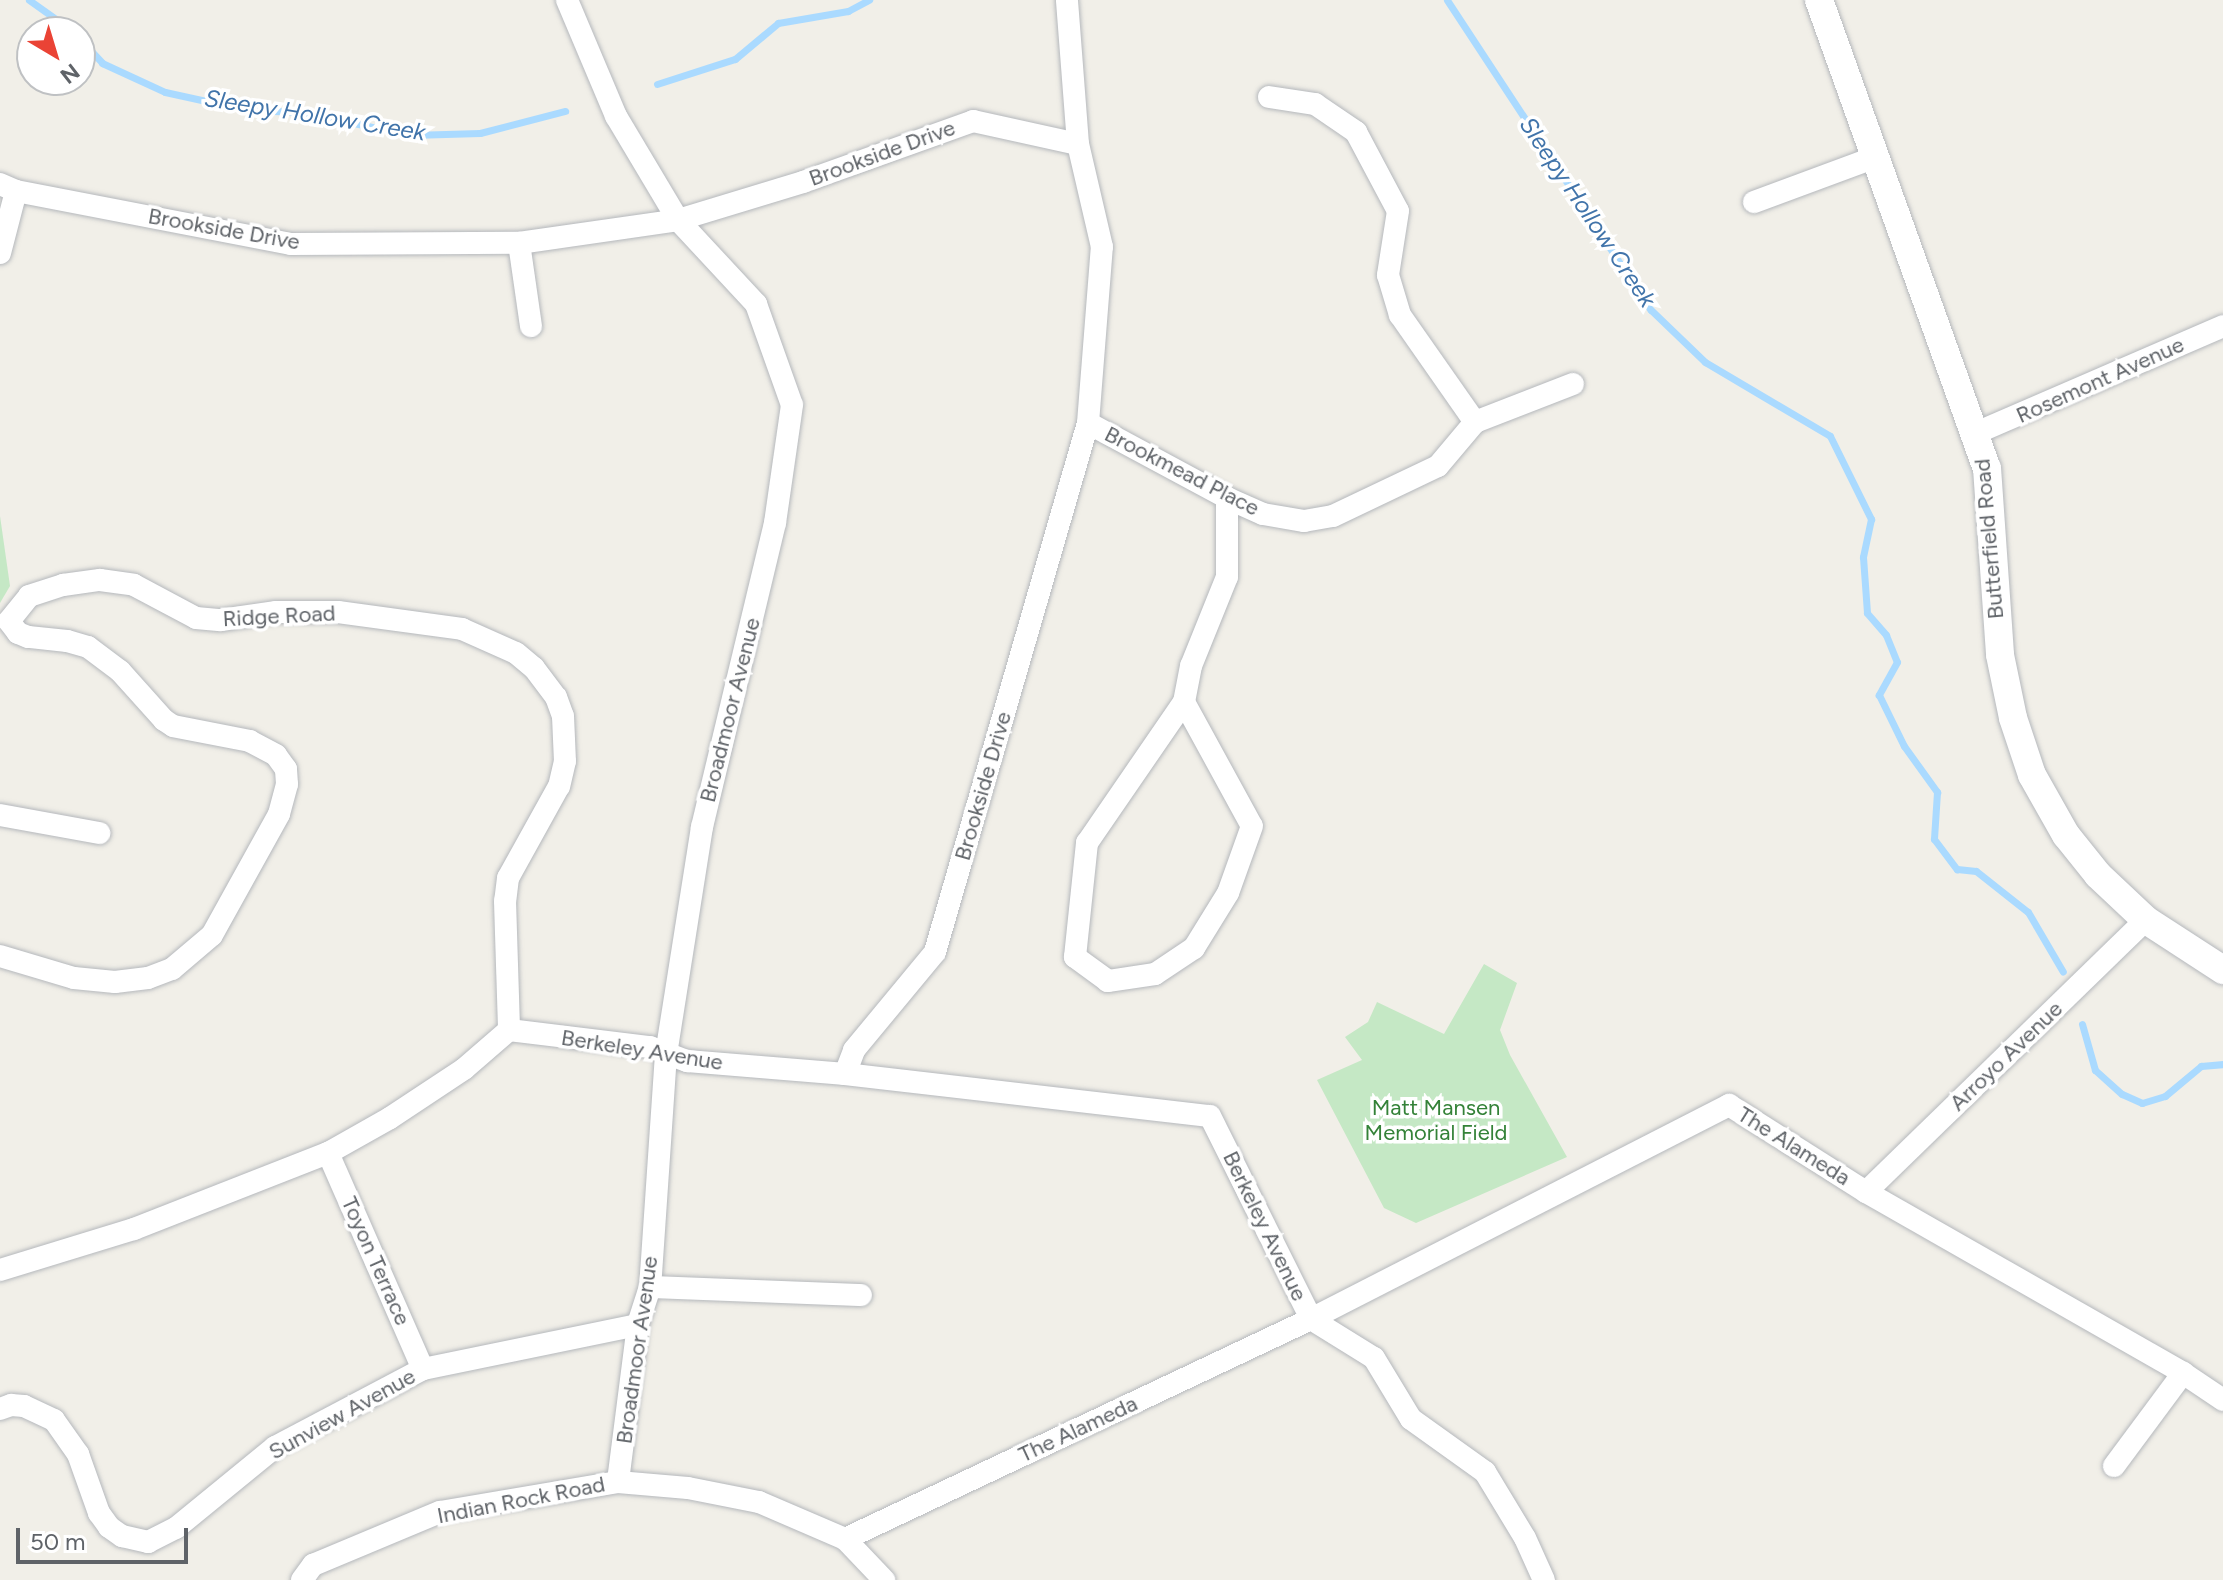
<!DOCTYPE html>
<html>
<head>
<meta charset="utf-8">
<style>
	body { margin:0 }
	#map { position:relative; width:2223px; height:1580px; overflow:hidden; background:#f1efe8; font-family:Figtree,sans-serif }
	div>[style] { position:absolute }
	.green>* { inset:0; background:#c5e8c5 }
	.stream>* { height:7px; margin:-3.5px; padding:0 3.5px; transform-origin:3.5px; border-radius:3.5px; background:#aadaff }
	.roads { filter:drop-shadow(0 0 2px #b5b8bc) drop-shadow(0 0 2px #b5b8bc) }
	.minor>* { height:22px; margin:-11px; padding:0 11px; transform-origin:11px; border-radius:11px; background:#fff }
	.tertiary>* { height:28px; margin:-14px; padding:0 14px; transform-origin:14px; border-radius:14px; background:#fff }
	span { translate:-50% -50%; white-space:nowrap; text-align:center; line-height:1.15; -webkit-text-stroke:7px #fff; paint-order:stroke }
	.street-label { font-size:22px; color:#5f6368 }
	.park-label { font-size:22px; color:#348238 }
	.water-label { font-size:24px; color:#4174aa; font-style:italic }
	.north { position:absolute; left:16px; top:16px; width:80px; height:80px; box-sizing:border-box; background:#fff; border:2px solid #bfc1c3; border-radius:50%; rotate:142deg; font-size:22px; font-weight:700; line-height:32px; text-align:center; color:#5f6368 }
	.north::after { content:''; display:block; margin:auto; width:28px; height:36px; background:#ea4335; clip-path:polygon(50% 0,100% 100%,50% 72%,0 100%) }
	.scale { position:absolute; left:16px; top:1528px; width:172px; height:36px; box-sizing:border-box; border:4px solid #5f6368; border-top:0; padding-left:10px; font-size:24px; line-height:28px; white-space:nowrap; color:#5f6368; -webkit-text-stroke:6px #fff; paint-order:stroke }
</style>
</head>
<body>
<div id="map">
	<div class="green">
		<i style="clip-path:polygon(0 516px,10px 586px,0 603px)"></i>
		<i style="clip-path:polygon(1484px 964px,1517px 983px,1500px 1030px,1510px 1055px,1567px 1157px,1416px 1223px,1384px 1208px,1317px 1080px,1362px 1060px,1345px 1037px,1368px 1022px,1377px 1002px,1444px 1034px)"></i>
	</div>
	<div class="stream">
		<i style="left:29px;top:0;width:55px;rotate:35.4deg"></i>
		<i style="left:1447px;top:0;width:371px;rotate:56.7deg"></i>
		<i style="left:1651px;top:310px;width:75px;rotate:43.9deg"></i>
		<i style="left:1705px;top:362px;width:145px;rotate:30.6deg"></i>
		<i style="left:1830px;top:436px;width:93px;rotate:63.7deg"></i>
		<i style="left:1871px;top:519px;width:39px;rotate:102deg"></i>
		<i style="left:1863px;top:557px;width:56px;rotate:85.9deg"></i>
		<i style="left:1867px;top:613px;width:29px;rotate:49deg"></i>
		<i style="left:1886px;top:635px;width:29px;rotate:68deg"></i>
		<i style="left:1897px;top:662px;width:38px;rotate:119deg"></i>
		<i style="left:1879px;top:695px;width:57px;rotate:63.9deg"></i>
		<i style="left:1904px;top:746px;width:57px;rotate:54.3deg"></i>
		<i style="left:1937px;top:792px;width:47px;rotate:93.7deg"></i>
		<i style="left:1934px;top:839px;width:38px;rotate:53deg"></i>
		<i style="left:1957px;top:869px;width:19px;rotate:6deg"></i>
		<i style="left:1976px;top:871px;width:66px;rotate:38.3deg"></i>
		<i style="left:2028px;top:912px;width:69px;rotate:59.7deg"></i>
		<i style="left:80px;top:39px;width:33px;rotate:47deg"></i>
		<i style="left:102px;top:63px;width:69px;rotate:24.7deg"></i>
		<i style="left:165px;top:92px;width:84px;rotate:12.4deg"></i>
		<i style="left:247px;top:110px;width:53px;rotate:2.2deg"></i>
		<i style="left:300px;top:112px;width:113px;rotate:11.7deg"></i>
		<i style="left:411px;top:135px;width:69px;rotate:-1.7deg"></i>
		<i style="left:480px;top:133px;width:88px;rotate:-14.5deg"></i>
		<i style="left:657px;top:84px;width:82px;rotate:-17.8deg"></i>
		<i style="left:735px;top:59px;width:56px;rotate:-39.9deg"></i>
		<i style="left:778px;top:23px;width:71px;rotate:-9.7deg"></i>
		<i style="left:848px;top:11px;width:24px;rotate:-28deg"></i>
		<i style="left:2082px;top:1024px;width:48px;rotate:74.2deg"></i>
		<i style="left:2095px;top:1070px;width:36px;rotate:42deg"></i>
		<i style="left:2122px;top:1094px;width:22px;rotate:24deg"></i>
		<i style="left:2142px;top:1103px;width:24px;rotate:-17deg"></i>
		<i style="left:2165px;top:1096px;width:47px;rotate:-39.8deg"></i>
		<i style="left:2201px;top:1066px;width:22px;rotate:-5deg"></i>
	</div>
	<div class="roads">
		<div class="minor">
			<i style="left:567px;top:0;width:126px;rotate:67.1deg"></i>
			<i style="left:616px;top:116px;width:121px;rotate:59.2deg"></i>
			<i style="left:678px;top:220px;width:115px;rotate:47.1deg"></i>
			<i style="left:756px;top:304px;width:107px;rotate:70.4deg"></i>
			<i style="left:792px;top:405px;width:119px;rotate:98.2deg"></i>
			<i style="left:775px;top:523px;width:313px;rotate:103.5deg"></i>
			<i style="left:702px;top:827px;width:230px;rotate:99deg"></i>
			<i style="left:666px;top:1054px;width:234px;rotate:93.9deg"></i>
			<i style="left:650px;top:1287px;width:40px;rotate:108deg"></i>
			<i style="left:638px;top:1325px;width:158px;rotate:97.3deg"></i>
			<i style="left:1269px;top:97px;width:47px;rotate:8.7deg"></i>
			<i style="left:1315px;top:104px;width:50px;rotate:34.3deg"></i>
			<i style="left:1356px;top:132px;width:89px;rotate:62deg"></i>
			<i style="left:1398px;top:211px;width:65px;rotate:98.9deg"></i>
			<i style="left:1388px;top:275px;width:42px;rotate:73.3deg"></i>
			<i style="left:1400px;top:315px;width:131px;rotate:55deg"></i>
			<i style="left:0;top:184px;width:17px;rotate:24deg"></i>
			<i style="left:16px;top:191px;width:280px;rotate:10.9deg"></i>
			<i style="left:291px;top:244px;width:228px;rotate:-0.3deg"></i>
			<i style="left:519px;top:243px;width:161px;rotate:-8.2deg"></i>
			<i style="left:678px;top:220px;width:131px;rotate:-16.9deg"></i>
			<i style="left:803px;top:182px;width:181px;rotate:-19.7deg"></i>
			<i style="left:973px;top:121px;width:107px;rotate:12.4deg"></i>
			<i style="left:1754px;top:202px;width:127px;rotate:-20.3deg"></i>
			<i style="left:519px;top:243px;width:84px;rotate:81.8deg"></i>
			<i style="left:0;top:253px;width:64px;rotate:-75.5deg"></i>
			<i style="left:1088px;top:423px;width:158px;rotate:28.3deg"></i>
			<i style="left:1227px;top:498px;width:39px;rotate:24deg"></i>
			<i style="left:1263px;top:514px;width:42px;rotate:9.7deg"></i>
			<i style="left:1304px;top:521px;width:29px;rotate:-10deg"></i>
			<i style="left:1333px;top:516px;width:116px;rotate:-25.5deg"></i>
			<i style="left:1438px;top:466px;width:57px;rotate:-49.9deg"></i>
			<i style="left:1475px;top:422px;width:105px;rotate:-21.2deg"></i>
			<i style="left:1976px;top:433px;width:269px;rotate:-23.4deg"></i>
			<i style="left:9px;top:621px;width:32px;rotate:-51deg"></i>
			<i style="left:29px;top:596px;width:36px;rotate:-18deg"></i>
			<i style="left:63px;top:585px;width:37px;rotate:-8deg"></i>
			<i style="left:100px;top:580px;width:34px;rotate:8deg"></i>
			<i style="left:134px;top:585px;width:70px;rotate:28deg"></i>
			<i style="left:196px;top:618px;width:25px;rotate:5deg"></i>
			<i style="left:221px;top:620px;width:56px;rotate:-8.3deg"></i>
			<i style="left:276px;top:612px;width:62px"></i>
			<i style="left:338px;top:612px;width:125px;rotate:7.8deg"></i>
			<i style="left:462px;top:629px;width:59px;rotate:24deg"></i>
			<i style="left:516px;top:653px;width:23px;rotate:40deg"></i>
			<i style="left:534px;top:668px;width:36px;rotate:53deg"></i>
			<i style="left:556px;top:697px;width:20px;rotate:70deg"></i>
			<i style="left:563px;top:716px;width:45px;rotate:87.5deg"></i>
			<i style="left:565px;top:761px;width:26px;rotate:103deg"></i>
			<i style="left:559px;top:786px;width:105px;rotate:119deg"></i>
			<i style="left:508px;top:878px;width:23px;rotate:97deg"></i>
			<i style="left:505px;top:901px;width:129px;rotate:88.2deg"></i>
			<i style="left:1184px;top:702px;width:141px;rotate:61.3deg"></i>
			<i style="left:1252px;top:826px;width:71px;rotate:109.7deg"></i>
			<i style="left:1228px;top:893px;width:65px;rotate:121.7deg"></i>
			<i style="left:1194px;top:948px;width:47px;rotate:146.3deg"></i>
			<i style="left:1155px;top:974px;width:48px;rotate:171.5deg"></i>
			<i style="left:1108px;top:981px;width:41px;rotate:-144deg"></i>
			<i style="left:1075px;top:957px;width:115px;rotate:-84deg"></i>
			<i style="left:1087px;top:843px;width:171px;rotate:-55.5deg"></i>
			<i style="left:1184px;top:702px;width:37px;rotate:-79deg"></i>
			<i style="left:1191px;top:666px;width:96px;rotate:-68deg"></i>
			<i style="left:1227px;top:577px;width:79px;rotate:-90deg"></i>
			<i style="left:0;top:815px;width:101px;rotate:10.3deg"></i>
			<i style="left:0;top:956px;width:77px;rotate:16.6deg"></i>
			<i style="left:74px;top:978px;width:41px;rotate:5.6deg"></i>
			<i style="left:115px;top:982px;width:33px;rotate:-7deg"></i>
			<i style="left:148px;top:978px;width:26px;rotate:-21deg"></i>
			<i style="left:172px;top:969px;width:52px;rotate:-40.4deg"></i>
			<i style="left:212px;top:935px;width:138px;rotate:-61deg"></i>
			<i style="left:279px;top:814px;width:31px;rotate:-75deg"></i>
			<i style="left:287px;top:784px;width:15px;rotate:-94deg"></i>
			<i style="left:286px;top:769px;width:17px;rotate:-126deg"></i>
			<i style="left:276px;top:755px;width:30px;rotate:-152deg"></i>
			<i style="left:250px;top:741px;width:78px;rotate:-169deg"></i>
			<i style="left:173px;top:726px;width:11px;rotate:-146deg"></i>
			<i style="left:164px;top:720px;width:66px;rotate:-131.9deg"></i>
			<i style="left:120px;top:671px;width:40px;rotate:-143deg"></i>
			<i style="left:88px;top:647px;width:22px;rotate:-164deg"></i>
			<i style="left:67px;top:641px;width:39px;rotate:-174deg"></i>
			<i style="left:28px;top:637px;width:11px;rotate:-158deg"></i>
			<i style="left:18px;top:633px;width:15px;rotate:-127deg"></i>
			<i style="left:845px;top:1074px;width:26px;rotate:-69deg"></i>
			<i style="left:854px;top:1050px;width:127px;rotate:-50.4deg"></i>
			<i style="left:935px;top:952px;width:551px;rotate:-73.87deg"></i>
			<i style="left:1088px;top:423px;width:177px;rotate:-85.5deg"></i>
			<i style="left:1102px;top:247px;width:106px;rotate:-103.1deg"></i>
			<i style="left:1078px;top:144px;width:144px;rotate:-94.4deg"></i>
			<i style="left:328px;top:1153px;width:236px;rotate:66.3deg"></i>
			<i style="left:1866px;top:1192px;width:390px;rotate:-44.2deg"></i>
			<i style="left:0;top:1270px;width:140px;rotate:-17deg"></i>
			<i style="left:134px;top:1229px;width:208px;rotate:-21.4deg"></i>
			<i style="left:328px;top:1153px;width:71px;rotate:-29.4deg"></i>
			<i style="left:390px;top:1118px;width:89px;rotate:-33.5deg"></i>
			<i style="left:464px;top:1069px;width:60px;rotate:-40.9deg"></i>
			<i style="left:509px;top:1030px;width:142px;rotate:6.9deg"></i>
			<i style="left:650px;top:1047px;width:40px;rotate:21deg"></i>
			<i style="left:687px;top:1061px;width:159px;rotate:4.7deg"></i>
			<i style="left:845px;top:1074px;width:367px;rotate:6.6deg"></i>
			<i style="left:1210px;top:1116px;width:227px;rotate:63.5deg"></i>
			<i style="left:1311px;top:1319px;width:74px;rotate:31.8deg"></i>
			<i style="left:1374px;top:1358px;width:71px;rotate:58.8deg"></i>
			<i style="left:1411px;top:1419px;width:91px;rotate:35.6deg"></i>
			<i style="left:1485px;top:1472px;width:77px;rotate:58.8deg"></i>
			<i style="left:1525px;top:1538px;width:46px;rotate:65.7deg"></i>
			<i style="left:650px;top:1287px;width:211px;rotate:2.2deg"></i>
			<i style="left:0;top:1409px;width:12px;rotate:-20deg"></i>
			<i style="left:11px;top:1405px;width:13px;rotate:4deg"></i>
			<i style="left:24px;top:1406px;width:33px;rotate:25deg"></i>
			<i style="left:54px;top:1420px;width:42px;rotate:54.8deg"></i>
			<i style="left:78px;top:1454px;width:63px;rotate:70.4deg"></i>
			<i style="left:99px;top:1513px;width:17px;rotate:54deg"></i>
			<i style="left:109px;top:1527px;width:16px;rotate:35deg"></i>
			<i style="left:122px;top:1536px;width:27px;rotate:13deg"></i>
			<i style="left:148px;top:1542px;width:31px;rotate:-27deg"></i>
			<i style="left:176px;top:1528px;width:128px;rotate:-39.3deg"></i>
			<i style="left:275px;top:1447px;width:167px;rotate:-27.8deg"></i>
			<i style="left:423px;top:1369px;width:219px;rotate:-11.6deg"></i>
			<i style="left:2114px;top:1466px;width:116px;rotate:-53.4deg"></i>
			<i style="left:845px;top:1539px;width:515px;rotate:-25.27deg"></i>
			<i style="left:1311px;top:1319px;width:470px;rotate:-27.1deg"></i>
			<i style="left:1729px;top:1105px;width:162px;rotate:32.4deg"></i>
			<i style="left:1866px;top:1192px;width:365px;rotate:29.7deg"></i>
			<i style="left:2183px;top:1373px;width:48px;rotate:34deg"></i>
			<i style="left:302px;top:1580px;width:19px;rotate:-54deg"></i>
			<i style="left:313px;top:1565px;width:138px;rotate:-22.7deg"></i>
			<i style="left:440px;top:1512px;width:181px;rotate:-9.6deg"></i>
			<i style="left:618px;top:1482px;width:70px;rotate:4.9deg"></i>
			<i style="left:688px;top:1488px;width:72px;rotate:11.2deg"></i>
			<i style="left:759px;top:1502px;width:94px;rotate:23.3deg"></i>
			<i style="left:845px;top:1539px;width:57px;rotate:46.4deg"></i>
		</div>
		<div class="tertiary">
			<i style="left:1819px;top:0;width:497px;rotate:70.3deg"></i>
			<i style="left:1987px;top:468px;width:187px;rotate:86deg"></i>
			<i style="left:2000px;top:655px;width:64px;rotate:78.3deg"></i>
			<i style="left:2013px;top:718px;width:60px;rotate:71.6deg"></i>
			<i style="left:2032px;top:775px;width:69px;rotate:60.5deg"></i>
			<i style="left:2066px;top:835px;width:51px;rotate:51.3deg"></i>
			<i style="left:2098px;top:875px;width:66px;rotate:43.2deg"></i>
			<i style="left:2146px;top:920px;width:92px;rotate:33deg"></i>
		</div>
	</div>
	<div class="street-label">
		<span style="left:882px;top:153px;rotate:-20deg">Brookside Drive</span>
		<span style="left:224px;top:229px;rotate:10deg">Brookside Drive</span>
		<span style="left:2100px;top:380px;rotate:-24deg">Rosemont Avenue</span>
		<span style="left:1182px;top:471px;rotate:27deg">Brookmead Place</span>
		<span style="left:1989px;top:539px;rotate:-95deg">Butterfield Road</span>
		<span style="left:279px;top:616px;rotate:-3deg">Ridge Road</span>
		<span style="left:730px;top:710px;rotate:-76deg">Broadmoor Avenue</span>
		<span style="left:983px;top:786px;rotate:-74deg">Brookside Drive</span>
		<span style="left:642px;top:1050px;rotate:9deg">Berkeley Avenue</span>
		<span style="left:2006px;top:1056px;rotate:-44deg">Arroyo Avenue</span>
		<span style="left:1794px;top:1146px;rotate:32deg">The Alameda</span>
		<span style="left:1265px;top:1226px;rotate:64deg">Berkeley Avenue</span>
		<span style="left:376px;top:1261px;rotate:66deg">Toyon Terrace</span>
		<span style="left:637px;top:1350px;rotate:-82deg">Broadmoor Avenue</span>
		<span style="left:342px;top:1414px;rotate:-29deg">Sunview Avenue</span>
		<span style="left:1078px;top:1429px;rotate:-25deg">The Alameda</span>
		<span style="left:521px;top:1500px;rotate:-11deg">Indian Rock Road</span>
	</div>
	<div class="park-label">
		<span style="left:1436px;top:1120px">Matt Mansen<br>Memorial Field</span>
	</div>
	<div class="water-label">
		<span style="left:315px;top:115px;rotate:9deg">Sleepy Hollow Creek</span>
		<span style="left:1588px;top:212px;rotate:56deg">Sleepy Hollow Creek</span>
	</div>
	<div class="north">N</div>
	<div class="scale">50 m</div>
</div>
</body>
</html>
